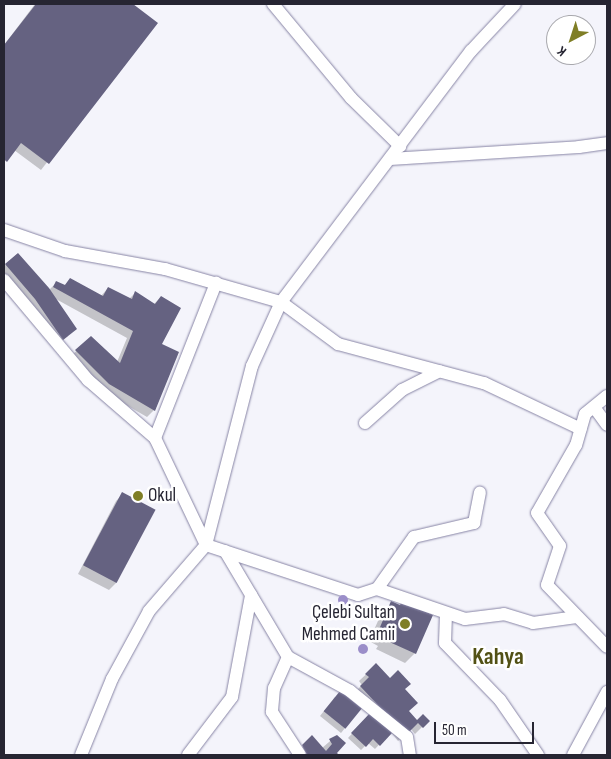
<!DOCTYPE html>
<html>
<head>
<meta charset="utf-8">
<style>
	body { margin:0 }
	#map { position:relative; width:611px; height:759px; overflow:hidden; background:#f4f4fb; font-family:"Sofia Sans Condensed",sans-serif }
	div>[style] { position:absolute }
	.shadow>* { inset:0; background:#0003 }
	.building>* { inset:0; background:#656281; transform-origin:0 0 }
	.roads { filter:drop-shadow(0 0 1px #8784a5) drop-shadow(0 0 1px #8784a5) }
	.street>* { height:12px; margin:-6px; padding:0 6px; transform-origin:6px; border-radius:6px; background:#fff }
	.trees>* { width:10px; height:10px; margin:-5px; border-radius:50%; background:#9b8ec9 }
	.dots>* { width:14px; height:14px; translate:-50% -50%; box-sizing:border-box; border:2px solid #fff; border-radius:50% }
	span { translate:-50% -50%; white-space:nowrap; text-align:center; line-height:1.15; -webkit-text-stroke:5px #fff; paint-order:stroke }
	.poi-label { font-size:19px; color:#262532 }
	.left { translate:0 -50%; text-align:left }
	.right { translate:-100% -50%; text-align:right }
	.district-label { font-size:24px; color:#525115; font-weight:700 }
	.frame { position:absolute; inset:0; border:5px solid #262532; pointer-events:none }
	.north { position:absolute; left:546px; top:15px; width:50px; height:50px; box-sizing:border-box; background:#fff; border:1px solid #a8a8ad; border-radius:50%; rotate:220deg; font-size:14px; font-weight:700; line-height:20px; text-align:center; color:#262532 }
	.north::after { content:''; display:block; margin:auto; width:18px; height:22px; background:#7f7e26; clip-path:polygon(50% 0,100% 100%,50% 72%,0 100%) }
	.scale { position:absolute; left:434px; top:722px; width:100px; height:22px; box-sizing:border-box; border:2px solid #262532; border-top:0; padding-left:6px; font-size:15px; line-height:18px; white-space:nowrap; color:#262532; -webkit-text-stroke:4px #fff; paint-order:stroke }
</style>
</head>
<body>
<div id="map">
	<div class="shadow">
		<i style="clip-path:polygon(35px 4px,131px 4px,156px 23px,41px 170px,14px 150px,4px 163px,4px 45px)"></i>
		<i style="clip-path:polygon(17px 254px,49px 290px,56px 283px,64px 286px,70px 279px,101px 296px,108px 288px,129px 299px,135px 293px,154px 304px,161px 297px,160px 344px,177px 352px,154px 410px,147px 417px,102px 391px,69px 358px,91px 337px,117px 362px,127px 338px,54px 298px,68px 336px,56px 346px,4px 278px,4px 266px)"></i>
		<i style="clip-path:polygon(123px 494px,116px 583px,109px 590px,78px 574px,116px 501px)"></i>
		<i style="clip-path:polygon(392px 603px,415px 653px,405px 663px,376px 649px,378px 646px,369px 641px,382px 612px)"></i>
		<i style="clip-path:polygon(376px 665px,390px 680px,403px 690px,408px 712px,417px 721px,428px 721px,415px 734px,411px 729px,398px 741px,391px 732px,375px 749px,368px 743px,361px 750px,348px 738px,370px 714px,354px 693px,362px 685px,359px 681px)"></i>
		<i style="clip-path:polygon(335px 697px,345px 728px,341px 733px,320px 716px)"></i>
		<i style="clip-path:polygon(336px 736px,335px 753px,337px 755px,296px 753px,312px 737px,322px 748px)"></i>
	</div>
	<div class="building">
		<i style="clip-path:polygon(36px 4px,133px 4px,158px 23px,49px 164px,21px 143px,7px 162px,4px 159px,4px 45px)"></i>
		<i style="clip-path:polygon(18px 253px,49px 288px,77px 329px,63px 340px,35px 299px,5px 264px)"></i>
		<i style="clip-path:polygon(70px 278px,103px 296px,108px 287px,132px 299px,135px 291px,155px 304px,161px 296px,181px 308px,162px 344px,179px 352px,155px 411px,109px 384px,75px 350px,91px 336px,120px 363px,133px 331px,53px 287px,56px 281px,65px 285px)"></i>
		<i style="left:122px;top:492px;width:38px;height:83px;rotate:28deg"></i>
		<i style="clip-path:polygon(391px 601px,400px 605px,402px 601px,433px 615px,416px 654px,385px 640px,386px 636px,378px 632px)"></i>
		<i style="clip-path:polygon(376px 663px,390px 678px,398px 670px,411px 684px,405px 689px,418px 703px,409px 711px,417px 720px,423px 714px,430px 721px,423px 728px,418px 723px,406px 735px,360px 686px,369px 677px,365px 674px)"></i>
		<i style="left:340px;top:691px;width:28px;height:26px;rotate:39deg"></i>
		<i style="clip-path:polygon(370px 713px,392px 733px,380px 746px,373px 739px,366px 747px,351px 733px)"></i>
		<i style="clip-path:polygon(312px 735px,326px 751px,332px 744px,329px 739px,337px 735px,346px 743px,337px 753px,339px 755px,307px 755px,302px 745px)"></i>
	</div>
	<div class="roads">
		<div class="street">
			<i style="left:273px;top:4px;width:122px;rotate:50.3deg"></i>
			<i style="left:351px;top:98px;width:69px;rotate:44.4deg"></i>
			<i style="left:390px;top:159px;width:189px;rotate:-3.6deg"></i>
			<i style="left:579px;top:147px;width:28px;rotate:-8deg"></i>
			<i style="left:4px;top:230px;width:65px;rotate:19deg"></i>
			<i style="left:65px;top:251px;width:102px;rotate:10.2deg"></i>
			<i style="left:165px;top:269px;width:121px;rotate:15.9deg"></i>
			<i style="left:281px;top:302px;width:71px;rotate:36.4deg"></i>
			<i style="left:338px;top:344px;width:151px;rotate:15deg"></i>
			<i style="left:484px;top:383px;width:107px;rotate:25.4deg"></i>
			<i style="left:4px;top:280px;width:131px;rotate:50deg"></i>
			<i style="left:88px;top:380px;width:89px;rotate:40.9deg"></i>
			<i style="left:155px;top:438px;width:119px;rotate:64.5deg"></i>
			<i style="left:206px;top:545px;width:160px;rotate:18.2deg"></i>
			<i style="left:358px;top:595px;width:20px;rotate:-18deg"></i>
			<i style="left:377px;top:589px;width:93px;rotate:18.8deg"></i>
			<i style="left:465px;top:619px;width:39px;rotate:-7deg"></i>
			<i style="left:504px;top:614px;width:30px;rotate:17deg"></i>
			<i style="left:533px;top:623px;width:44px;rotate:-7.8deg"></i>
			<i style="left:607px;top:396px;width:28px;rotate:141deg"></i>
			<i style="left:585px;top:414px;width:32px;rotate:106deg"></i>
			<i style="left:576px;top:445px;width:78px;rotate:119.8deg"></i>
			<i style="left:537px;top:513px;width:40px;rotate:55.1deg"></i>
			<i style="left:560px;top:546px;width:41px;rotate:108.4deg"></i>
			<i style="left:547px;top:585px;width:86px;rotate:45.9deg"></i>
			<i style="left:594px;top:407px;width:22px;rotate:54deg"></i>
			<i style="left:365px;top:423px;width:50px;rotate:-41.7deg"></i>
			<i style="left:402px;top:390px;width:42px;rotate:-26.6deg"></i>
			<i style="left:155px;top:438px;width:167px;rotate:-68.5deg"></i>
			<i style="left:225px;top:551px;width:123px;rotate:59.3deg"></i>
			<i style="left:288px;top:657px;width:71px;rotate:28.7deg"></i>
			<i style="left:350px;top:691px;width:73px;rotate:38.9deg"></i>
			<i style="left:407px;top:737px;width:18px;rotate:81deg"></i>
			<i style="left:377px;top:589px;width:64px;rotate:-54.6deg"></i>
			<i style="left:414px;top:537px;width:62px;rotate:-13.1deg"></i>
			<i style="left:474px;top:523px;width:31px;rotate:-79deg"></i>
			<i style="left:446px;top:614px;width:29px;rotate:92deg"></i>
			<i style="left:445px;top:643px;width:79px;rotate:46deg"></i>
			<i style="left:500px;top:700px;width:67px;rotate:55.4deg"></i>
			<i style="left:288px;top:657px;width:34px;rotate:114deg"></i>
			<i style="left:274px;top:688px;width:24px;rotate:95deg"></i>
			<i style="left:272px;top:712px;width:51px;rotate:56.9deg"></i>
			<i style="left:81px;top:755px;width:82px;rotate:-67.8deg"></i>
			<i style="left:112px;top:679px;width:77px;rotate:-61.4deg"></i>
			<i style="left:149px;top:611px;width:87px;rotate:-49.2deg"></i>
			<i style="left:206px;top:545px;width:185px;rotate:-75.6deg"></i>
			<i style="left:252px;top:366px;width:70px;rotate:-65.6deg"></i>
			<i style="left:281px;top:302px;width:315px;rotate:-52.9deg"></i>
			<i style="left:471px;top:51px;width:64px;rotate:-46.9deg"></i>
			<i style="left:188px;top:755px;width:73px;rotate:-52.8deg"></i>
			<i style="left:232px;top:697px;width:104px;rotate:-79.4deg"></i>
			<i style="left:573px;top:755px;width:72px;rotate:-61.6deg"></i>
		</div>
	</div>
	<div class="trees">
		<i style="left:343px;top:600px"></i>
		<i style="left:363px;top:649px"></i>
	</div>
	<div class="dots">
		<i style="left:138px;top:496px;background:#7f7e26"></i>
		<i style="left:405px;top:624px;background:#7f7e26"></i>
	</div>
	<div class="poi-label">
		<span class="left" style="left:148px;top:496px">Okul</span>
		<span class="right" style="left:395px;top:624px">Çelebi Sultan<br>Mehmed Camii</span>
	</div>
	<div class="district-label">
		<span style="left:498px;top:657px">Kahya</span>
	</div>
	<div class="frame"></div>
	<div class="north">K</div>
	<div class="scale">50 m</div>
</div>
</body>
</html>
